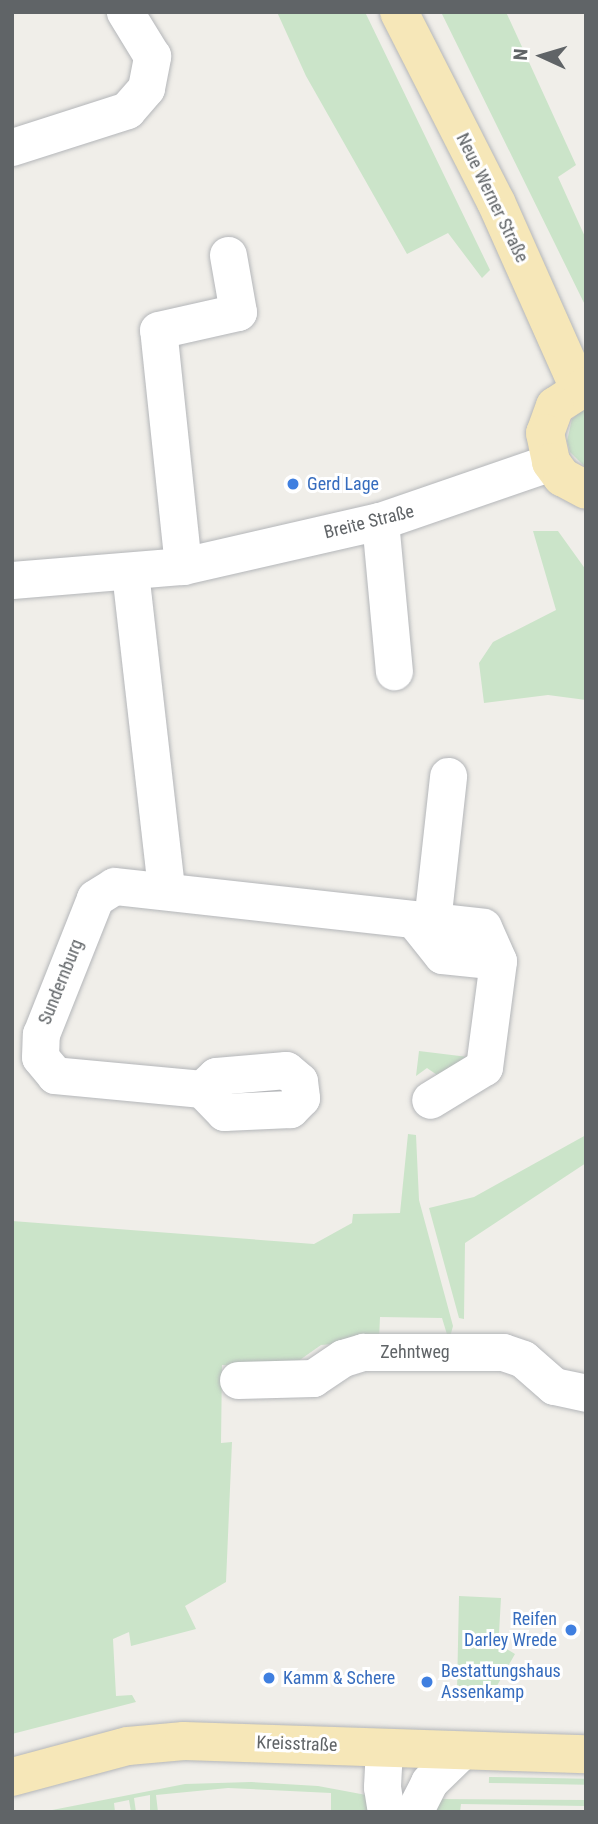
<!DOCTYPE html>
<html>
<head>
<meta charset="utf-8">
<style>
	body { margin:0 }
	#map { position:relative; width:598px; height:1824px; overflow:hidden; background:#f0eee9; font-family:"Roboto Condensed",sans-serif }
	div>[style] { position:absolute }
	.green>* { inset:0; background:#cbe4c9; transform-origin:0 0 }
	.roads { filter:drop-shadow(0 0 2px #b4b6b9) drop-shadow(0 0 2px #b4b6b9) }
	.minor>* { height:37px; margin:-18.5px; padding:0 18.5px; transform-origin:18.5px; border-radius:18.5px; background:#fff }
	.major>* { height:38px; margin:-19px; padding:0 19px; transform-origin:19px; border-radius:19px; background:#f6e7b8 }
	.dots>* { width:19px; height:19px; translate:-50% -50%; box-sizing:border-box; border:4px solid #fff; border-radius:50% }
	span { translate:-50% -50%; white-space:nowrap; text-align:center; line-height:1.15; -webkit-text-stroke:6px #fff; paint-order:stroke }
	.street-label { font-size:18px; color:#606467 }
	.shop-label { font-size:18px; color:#366cbe }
	.left { translate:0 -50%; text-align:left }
	.right { translate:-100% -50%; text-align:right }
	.frame { position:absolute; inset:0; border:14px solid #606467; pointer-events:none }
	.north { position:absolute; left:507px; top:21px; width:70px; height:70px; -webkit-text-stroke:5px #fff; paint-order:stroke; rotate:274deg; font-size:19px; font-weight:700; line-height:28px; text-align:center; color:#606467 }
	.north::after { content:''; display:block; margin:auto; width:24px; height:32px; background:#606467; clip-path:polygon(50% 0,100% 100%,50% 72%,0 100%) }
</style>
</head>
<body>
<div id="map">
	<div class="green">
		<i style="clip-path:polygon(277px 12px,365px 12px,490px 270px,482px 278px,448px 233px,407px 254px,306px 76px)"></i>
		<i style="clip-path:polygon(441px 12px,506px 12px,576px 165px,558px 177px,586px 239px,586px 307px)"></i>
		<i style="clip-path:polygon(586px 407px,586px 468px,570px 452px,567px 441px,572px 419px)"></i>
		<i style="clip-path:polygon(533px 531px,558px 531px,586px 570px,586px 700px,548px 695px,484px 703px,479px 663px,493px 642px,556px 610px)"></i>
		<i style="clip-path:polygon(419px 1051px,468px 1057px,440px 1077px,427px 1068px,416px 1076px)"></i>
		<i style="clip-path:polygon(408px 1134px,416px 1135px,419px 1200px,453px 1326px,449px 1341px,442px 1318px,380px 1317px,379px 1340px,321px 1345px,287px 1369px,222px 1365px,221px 1443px,232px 1442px,226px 1582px,185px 1606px,196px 1629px,131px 1646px,129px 1632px,113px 1639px,116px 1696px,132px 1695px,136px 1702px,12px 1734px,12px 1221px,314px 1244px,352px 1223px,353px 1214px,400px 1213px)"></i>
		<i style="clip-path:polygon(586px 1135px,586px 1163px,465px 1243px,464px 1319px,459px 1318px,429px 1208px,474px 1197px)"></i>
		<i style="clip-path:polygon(459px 1596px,501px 1598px,499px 1633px,507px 1635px,505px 1648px,515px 1654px,494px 1691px,457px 1690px)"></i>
		<i style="left:489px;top:1777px;width:97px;height:6px;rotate:1deg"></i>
		<i style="clip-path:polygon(251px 1782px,318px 1786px,377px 1797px,369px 1811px,331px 1812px,331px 1793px,228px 1788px,156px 1795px,158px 1812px,150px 1812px,150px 1795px,134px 1798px,136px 1812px,131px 1812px,129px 1800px,114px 1803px,115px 1812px,42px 1812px,185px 1784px)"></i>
		<i style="clip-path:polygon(436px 1799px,586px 1800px,586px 1806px,461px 1804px,460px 1812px,437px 1812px)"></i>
	</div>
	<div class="roads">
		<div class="minor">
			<i style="left:12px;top:147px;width:121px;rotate:-17.8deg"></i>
			<i style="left:127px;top:110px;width:29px;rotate:-49deg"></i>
			<i style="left:146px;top:88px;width:33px;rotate:-79deg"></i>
			<i style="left:152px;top:56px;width:52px;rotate:-121.5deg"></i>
			<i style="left:380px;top:521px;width:151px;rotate:84.7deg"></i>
			<i style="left:183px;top:566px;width:237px;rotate:-96deg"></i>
			<i style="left:158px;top:330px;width:82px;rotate:-12.7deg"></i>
			<i style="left:238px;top:312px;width:58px;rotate:-100deg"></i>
			<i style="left:130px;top:572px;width:320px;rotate:83.5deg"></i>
			<i style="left:12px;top:580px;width:172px;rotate:-4.7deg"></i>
			<i style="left:183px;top:566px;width:202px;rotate:-12.9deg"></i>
			<i style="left:380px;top:521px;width:181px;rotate:-19deg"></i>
			<i style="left:414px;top:920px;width:45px;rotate:51.3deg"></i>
			<i style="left:442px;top:955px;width:56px;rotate:6.1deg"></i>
			<i style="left:432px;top:922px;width:147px;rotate:-83.7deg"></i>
			<i style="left:202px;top:1089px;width:19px;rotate:-43deg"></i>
			<i style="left:216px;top:1076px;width:70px;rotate:-4.9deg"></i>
			<i style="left:286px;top:1070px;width:17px;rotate:40deg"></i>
			<i style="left:299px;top:1081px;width:17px;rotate:83deg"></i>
			<i style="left:301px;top:1098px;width:16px;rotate:135deg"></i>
			<i style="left:290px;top:1109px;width:66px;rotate:177.4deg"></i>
			<i style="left:224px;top:1112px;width:32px;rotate:-134deg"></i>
			<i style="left:202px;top:1089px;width:148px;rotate:-174.6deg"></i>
			<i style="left:55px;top:1075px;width:23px;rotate:-130deg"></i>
			<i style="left:40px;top:1057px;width:23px;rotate:-88deg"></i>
			<i style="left:41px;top:1034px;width:146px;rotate:-68.3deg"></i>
			<i style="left:95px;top:898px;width:22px;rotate:-32deg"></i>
			<i style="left:114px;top:886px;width:371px;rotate:6.3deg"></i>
			<i style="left:483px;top:927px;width:37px;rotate:66deg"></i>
			<i style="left:498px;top:961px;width:107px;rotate:97.5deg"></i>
			<i style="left:484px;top:1067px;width:63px;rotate:148.6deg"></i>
			<i style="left:238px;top:1380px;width:75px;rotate:-1.5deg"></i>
			<i style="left:313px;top:1378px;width:36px;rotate:-34deg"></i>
			<i style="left:343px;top:1358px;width:21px;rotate:-17deg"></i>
			<i style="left:363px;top:1352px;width:140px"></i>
			<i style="left:503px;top:1352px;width:21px;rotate:19deg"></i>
			<i style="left:523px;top:1359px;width:41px;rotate:41.1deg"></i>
			<i style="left:554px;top:1386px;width:33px;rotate:12deg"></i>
			<i style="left:384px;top:1748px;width:39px;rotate:93deg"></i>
			<i style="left:382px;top:1787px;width:25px;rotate:81deg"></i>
			<i style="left:414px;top:1812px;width:34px;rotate:-63deg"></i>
			<i style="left:429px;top:1782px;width:45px;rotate:-44.1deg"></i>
		</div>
		<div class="major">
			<i style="left:399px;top:12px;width:213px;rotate:63deg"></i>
			<i style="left:496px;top:202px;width:204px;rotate:66deg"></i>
			<i style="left:586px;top:386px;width:37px;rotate:147deg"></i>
			<i style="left:555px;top:406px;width:29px;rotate:110deg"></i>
			<i style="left:545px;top:433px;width:30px;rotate:78deg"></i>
			<i style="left:551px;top:462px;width:19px;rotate:54deg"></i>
			<i style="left:562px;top:477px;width:27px;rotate:28deg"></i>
			<i style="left:12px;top:1777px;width:120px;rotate:-15deg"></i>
			<i style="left:128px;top:1746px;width:56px;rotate:-5.1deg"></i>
			<i style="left:184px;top:1741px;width:402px;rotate:1.9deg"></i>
		</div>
	</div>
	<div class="dots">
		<i style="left:293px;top:484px;background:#3f7fe0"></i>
		<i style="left:571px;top:1630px;background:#3f7fe0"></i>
		<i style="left:269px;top:1678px;background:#3f7fe0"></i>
		<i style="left:427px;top:1682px;background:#3f7fe0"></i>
	</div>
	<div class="street-label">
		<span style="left:492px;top:198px;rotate:64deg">Neue Werner Straße</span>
		<span style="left:369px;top:522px;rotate:-14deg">Breite Straße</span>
		<span style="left:61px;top:982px;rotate:-68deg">Sundernburg</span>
		<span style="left:415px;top:1352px">Zehntweg</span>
		<span style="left:297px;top:1744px;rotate:2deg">Kreisstraße</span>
	</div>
	<div class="shop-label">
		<span class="left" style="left:307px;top:484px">Gerd Lage</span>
		<span class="right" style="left:557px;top:1630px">Reifen<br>Darley Wrede</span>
		<span class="left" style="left:441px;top:1682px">Bestattungshaus<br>Assenkamp</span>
		<span class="left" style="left:283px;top:1678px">Kamm &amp; Schere</span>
	</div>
	<div class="frame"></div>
	<div class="north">N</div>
</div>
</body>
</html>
